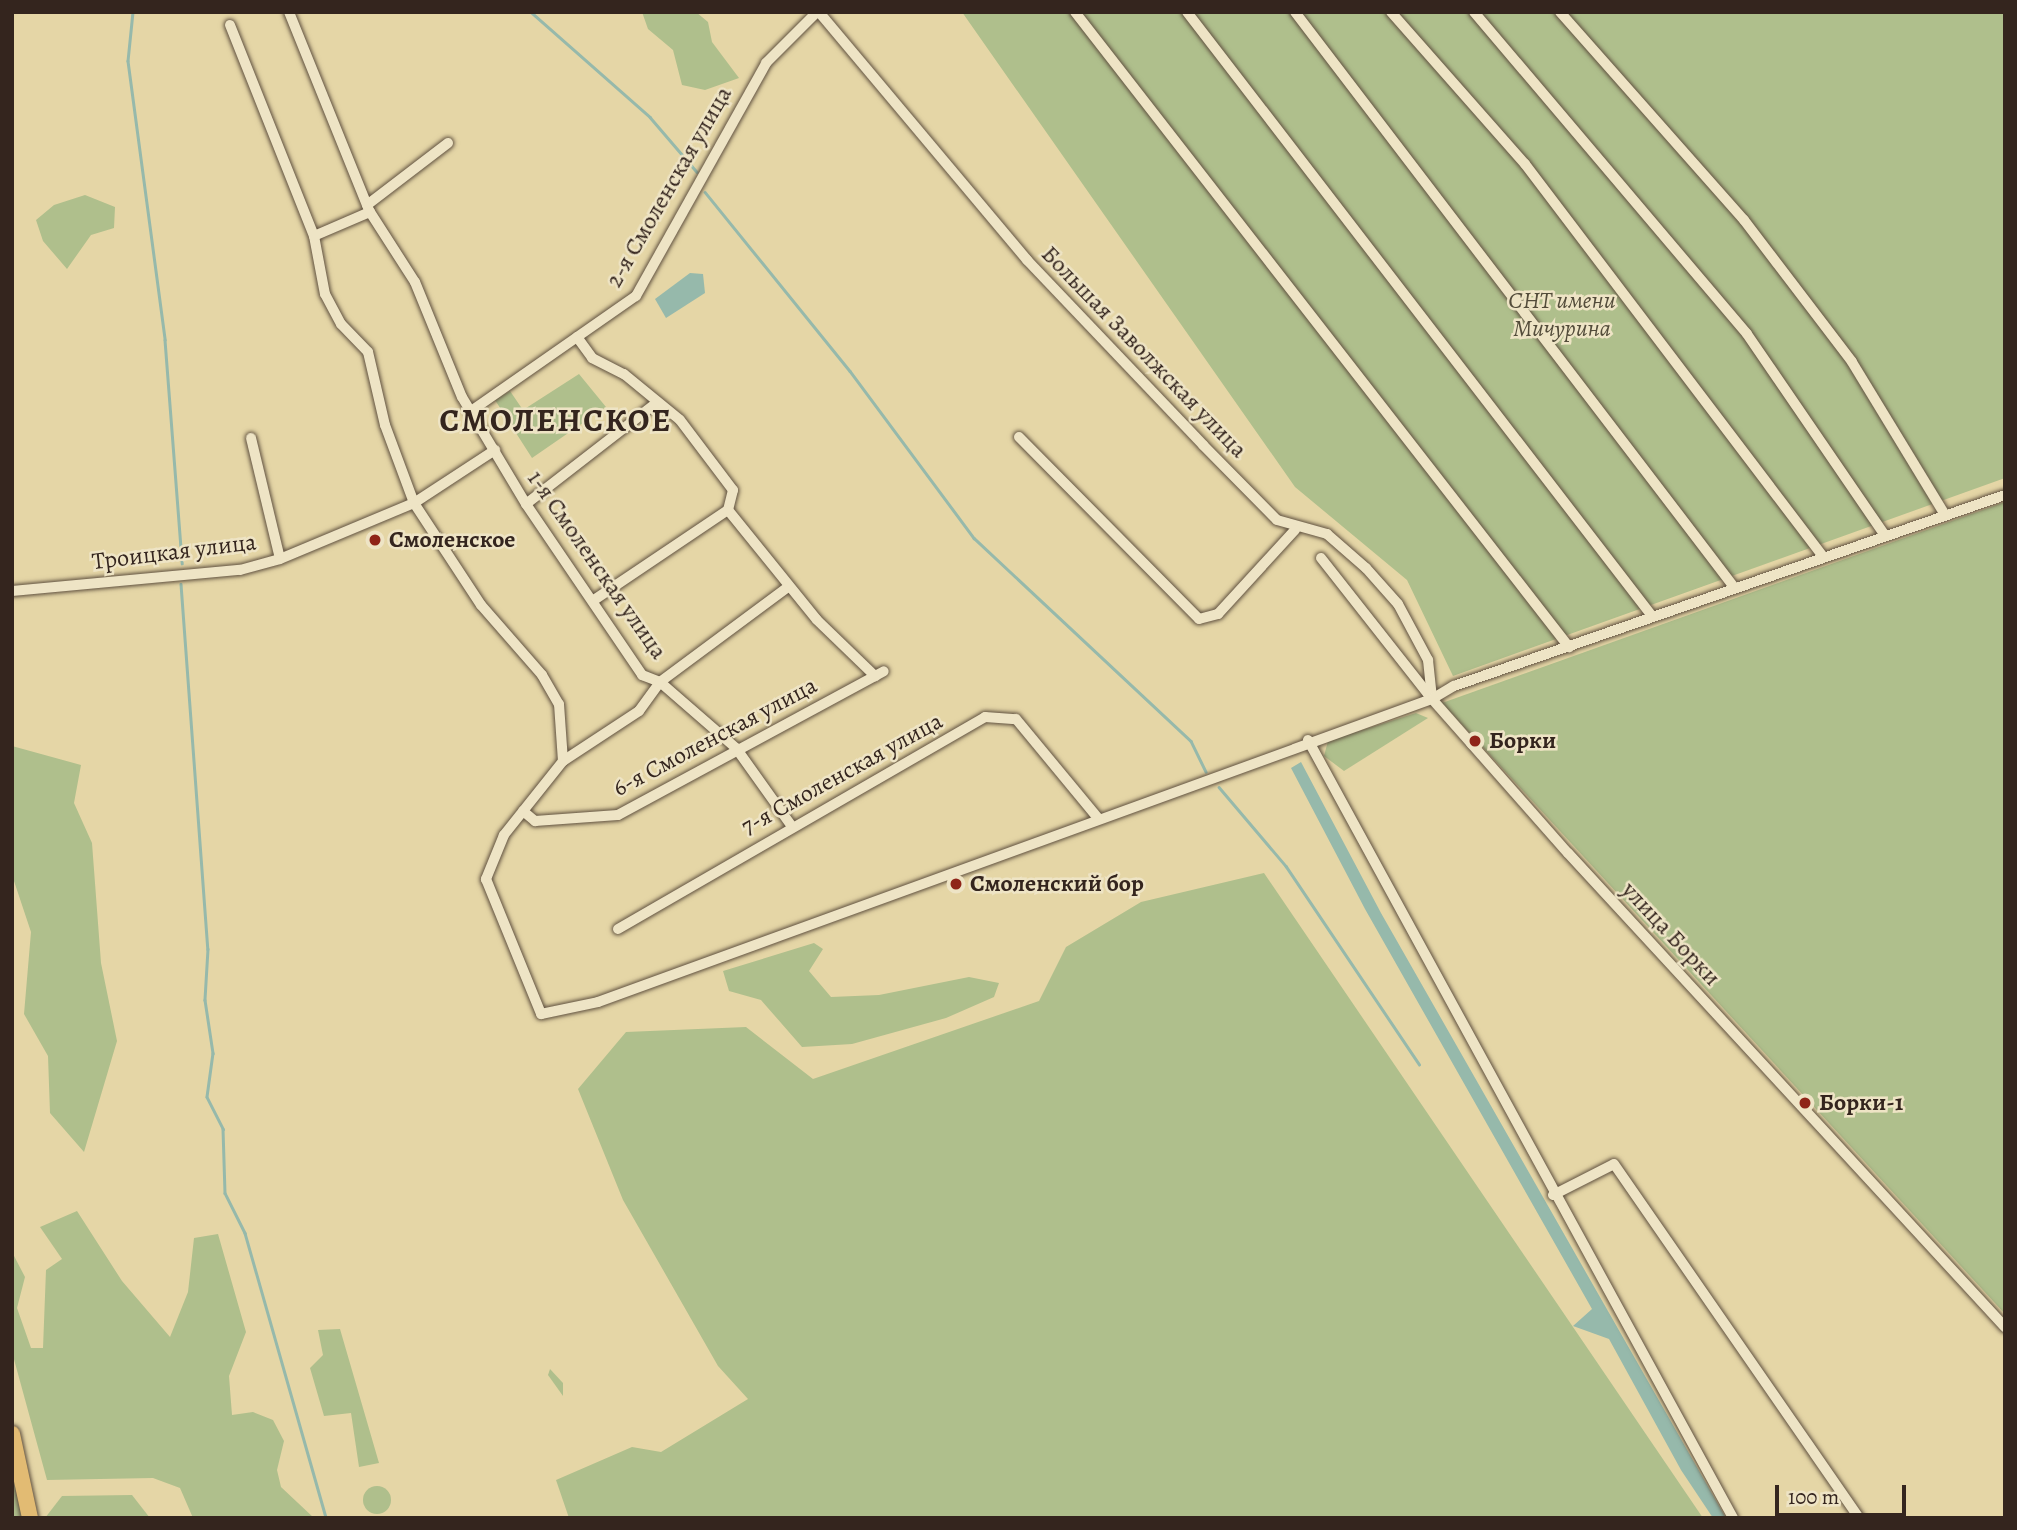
<!DOCTYPE html>
<html>
<head>
<meta charset="utf-8">
<style>
	body { margin:0 }
	#map { position:relative; width:2017px; height:1530px; overflow:hidden; background:#e5d6a6; font-family:Alegreya,serif }
	div>[style] { position:absolute }
	.green>* { inset:0; background:#afbf8c }
	.round { border-radius:50% }
	.water>* { inset:0; background:#96b9ab }
	.stream>* { height:2.5px; margin:-1.25px; padding:0 1.25px; transform-origin:1.25px; border-radius:1.25px; background:#96b9ab }
	.roads { filter:drop-shadow(0 0 2px #605140) drop-shadow(0 0 2px #605140) }
	.minor>* { height:10px; margin:-5px; padding:0 5px; transform-origin:5px; border-radius:5px; background:#eee4c5 }
	.primary>* { height:16px; margin:-8px; padding:0 8px; transform-origin:8px; border-radius:8px; background:#e2bb73 }
	.dots>* { width:19px; height:19px; translate:-50% -50%; box-sizing:border-box; border:4px solid #eee4c5; border-radius:50% }
	span { translate:-50% -50%; white-space:nowrap; text-align:center; line-height:1.15; -webkit-text-stroke:5px #eee4c5; paint-order:stroke }
	.street-label { font-size:24px; color:#34251e }
	.park-label { font-size:24px; color:#534c3a; font-style:italic }
	.poi-label { font-size:24px; color:#34251e; font-weight:700 }
	.left { translate:0 -50%; text-align:left }
	.district-label { font-size:32px; color:#34251e; font-weight:700; letter-spacing:2px }
	.frame { position:absolute; inset:0; border:14px solid #34251e; pointer-events:none }
	.scale { position:absolute; left:1775px; top:1485px; width:131px; height:32px; box-sizing:border-box; border:4px solid #34251e; border-top:0; padding-left:9px; font-size:21px; line-height:24px; white-space:nowrap; color:#34251e; -webkit-text-stroke:5px #eee4c5; paint-order:stroke }
</style>
</head>
<body>
<div id="map">
	<div class="green">
		<i style="clip-path:polygon(642px 12px,696px 12px,708px 22px,712px 42px,739px 78px,705px 90px,682px 85px,673px 50px,648px 29px)"></i>
		<i style="clip-path:polygon(962px 12px,2005px 12px,2005px 478px,1453px 676px,1407px 580px,1295px 487px)"></i>
		<i style="clip-path:polygon(85px 195px,115px 207px,114px 228px,91px 235px,67px 269px,43px 241px,36px 220px,54px 205px)"></i>
		<i style="clip-path:polygon(579px 374px,606px 407px,532px 458px,495px 400px,510px 391px,523px 410px)"></i>
		<i style="clip-path:polygon(2005px 502px,2005px 1314px,1442px 703px)"></i>
		<i style="clip-path:polygon(1416px 713px,1428px 718px,1344px 771px,1324px 756px,1328px 741px)"></i>
		<i style="clip-path:polygon(12px 746px,81px 765px,74px 803px,92px 843px,101px 963px,117px 1041px,84px 1152px,50px 1113px,48px 1056px,24px 1014px,31px 932px,12px 875px)"></i>
		<i style="clip-path:polygon(1264px 873px,1703px 1518px,569px 1518px,556px 1480px,632px 1447px,661px 1452px,748px 1399px,718px 1366px,623px 1200px,578px 1089px,626px 1032px,746px 1027px,813px 1079px,1039px 1001px,1066px 947px,1141px 902px)"></i>
		<i style="clip-path:polygon(814px 943px,823px 949px,809px 971px,831px 997px,879px 995px,969px 977px,999px 983px,994px 997px,946px 1018px,852px 1044px,802px 1047px,761px 1000px,729px 991px,723px 971px)"></i>
		<i style="clip-path:polygon(77px 1211px,122px 1281px,170px 1337px,188px 1292px,194px 1238px,218px 1234px,246px 1332px,229px 1376px,232px 1415px,253px 1412px,273px 1420px,284px 1441px,277px 1470px,281px 1487px,314px 1518px,193px 1518px,180px 1488px,153px 1478px,47px 1480px,12px 1352px,12px 1252px,25px 1277px,17px 1308px,31px 1348px,43px 1348px,46px 1270px,62px 1259px,40px 1227px)"></i>
		<i style="clip-path:polygon(340px 1329px,379px 1463px,359px 1467px,351px 1413px,324px 1416px,310px 1368px,323px 1355px,318px 1330px)"></i>
		<i style="clip-path:polygon(550px 1369px,563px 1383px,563px 1396px,548px 1375px)"></i>
		<i style="clip-path:polygon(12px 1465px,23px 1518px,12px 1518px)"></i>
		<i class="round" style="left:363px;top:1486px;width:28px;height:28px"></i>
		<i style="clip-path:polygon(132px 1495px,150px 1518px,45px 1518px,62px 1496px)"></i>
	</div>
	<div class="water">
		<i style="clip-path:polygon(690px 273px,703px 274px,705px 293px,666px 318px,655px 299px)"></i>
		<i style="clip-path:polygon(1301px 762px,1381px 913px,1726px 1518px,1713px 1518px,1681px 1470px,1609px 1339px,1573px 1326px,1592px 1309px,1365px 909px,1291px 768px)"></i>
	</div>
	<div class="stream">
		<i style="left:133px;top:12px;width:49px;rotate:95.8deg"></i>
		<i style="left:128px;top:61px;width:281px;rotate:82.4deg"></i>
		<i style="left:165px;top:340px;width:224px;rotate:85.6deg"></i>
		<i style="left:531px;top:12px;width:159px;rotate:41.4deg"></i>
		<i style="left:650px;top:117px;width:72px;rotate:49.5deg"></i>
		<i style="left:705px;top:192px;width:230px;rotate:51deg"></i>
		<i style="left:850px;top:371px;width:208px;rotate:53.4deg"></i>
		<i style="left:974px;top:538px;width:297px;rotate:43.1deg"></i>
		<i style="left:1191px;top:741px;width:34px;rotate:64deg"></i>
		<i style="left:181px;top:584px;width:366px;rotate:85.8deg"></i>
		<i style="left:208px;top:949px;width:51px;rotate:93.4deg"></i>
		<i style="left:205px;top:1000px;width:54px;rotate:81.4deg"></i>
		<i style="left:213px;top:1053px;width:44px;rotate:97.8deg"></i>
		<i style="left:207px;top:1097px;width:36px;rotate:63deg"></i>
		<i style="left:223px;top:1129px;width:64px;rotate:88.2deg"></i>
		<i style="left:225px;top:1193px;width:45px;rotate:63.4deg"></i>
		<i style="left:245px;top:1233px;width:296px;rotate:74.1deg"></i>
		<i style="left:1219px;top:787px;width:104px;rotate:49.7deg"></i>
		<i style="left:1286px;top:866px;width:239px;rotate:56.1deg"></i>
	</div>
	<div class="roads">
		<div class="minor">
			<i style="left:289px;top:12px;width:216px;rotate:68deg"></i>
			<i style="left:370px;top:212px;width:83px;rotate:57.3deg"></i>
			<i style="left:415px;top:282px;width:124px;rotate:67.8deg"></i>
			<i style="left:462px;top:397px;width:125px;rotate:59.1deg"></i>
			<i style="left:526px;top:504px;width:207px;rotate:55.8deg"></i>
			<i style="left:642px;top:675px;width:19px;rotate:21deg"></i>
			<i style="left:660px;top:682px;width:101px;rotate:41deg"></i>
			<i style="left:736px;top:748px;width:95px;rotate:54.5deg"></i>
			<i style="left:819px;top:12px;width:324px;rotate:50deg"></i>
			<i style="left:1027px;top:260px;width:255px;rotate:46.4deg"></i>
			<i style="left:1203px;top:445px;width:105px;rotate:45.4deg"></i>
			<i style="left:1277px;top:520px;width:52px;rotate:15.6deg"></i>
			<i style="left:1327px;top:534px;width:52px;rotate:41.1deg"></i>
			<i style="left:1366px;top:568px;width:48px;rotate:48.4deg"></i>
			<i style="left:1398px;top:604px;width:64px;rotate:61.8deg"></i>
			<i style="left:1428px;top:660px;width:39px;rotate:84deg"></i>
			<i style="left:1075px;top:12px;width:805px;rotate:52.12deg"></i>
			<i style="left:1187px;top:12px;width:762px;rotate:52.41deg"></i>
			<i style="left:1295px;top:12px;width:723px;rotate:52.64deg"></i>
			<i style="left:1391px;top:12px;width:203px;rotate:48.6deg"></i>
			<i style="left:1525px;top:164px;width:491px;rotate:52.8deg"></i>
			<i style="left:1474px;top:12px;width:422px;rotate:49.7deg"></i>
			<i style="left:1747px;top:334px;width:242px;rotate:55.6deg"></i>
			<i style="left:1560px;top:12px;width:278px;rotate:48.5deg"></i>
			<i style="left:1744px;top:220px;width:178px;rotate:52.7deg"></i>
			<i style="left:1852px;top:362px;width:179px;rotate:58.7deg"></i>
			<i style="left:230px;top:25px;width:227px;rotate:68.3deg"></i>
			<i style="left:314px;top:236px;width:59px;rotate:79.3deg"></i>
			<i style="left:325px;top:294px;width:34px;rotate:62deg"></i>
			<i style="left:341px;top:324px;width:39px;rotate:46deg"></i>
			<i style="left:368px;top:352px;width:75px;rotate:76.9deg"></i>
			<i style="left:385px;top:425px;width:83px;rotate:69.6deg"></i>
			<i style="left:414px;top:503px;width:122px;rotate:56.7deg"></i>
			<i style="left:481px;top:605px;width:93px;rotate:48.9deg"></i>
			<i style="left:542px;top:675px;width:34px;rotate:60deg"></i>
			<i style="left:559px;top:704px;width:57px;rotate:86deg"></i>
			<i style="left:563px;top:761px;width:95px;rotate:128.6deg"></i>
			<i style="left:504px;top:835px;width:48px;rotate:112.2deg"></i>
			<i style="left:486px;top:879px;width:146px;rotate:67.8deg"></i>
			<i style="left:541px;top:1014px;width:58px;rotate:-11.9deg"></i>
			<i style="left:598px;top:1002px;width:887px;rotate:-19.97deg"></i>
			<i style="left:1432px;top:699px;width:26px;rotate:-31deg"></i>
			<i style="left:1454px;top:686px;width:583px;rotate:-19.12deg"></i>
			<i style="left:367px;top:205px;width:102px;rotate:-37.4deg"></i>
			<i style="left:314px;top:236px;width:61px;rotate:-23.2deg"></i>
			<i style="left:577px;top:337px;width:26px;rotate:54deg"></i>
			<i style="left:592px;top:358px;width:36px;rotate:27deg"></i>
			<i style="left:624px;top:374px;width:72px;rotate:39.4deg"></i>
			<i style="left:680px;top:420px;width:88px;rotate:52.9deg"></i>
			<i style="left:733px;top:490px;width:21px;rotate:104deg"></i>
			<i style="left:728px;top:510px;width:141px;rotate:51deg"></i>
			<i style="left:817px;top:620px;width:81px;rotate:44deg"></i>
			<i style="left:471px;top:411px;width:201px;rotate:-34.9deg"></i>
			<i style="left:636px;top:296px;width:267px;rotate:-60.8deg"></i>
			<i style="left:766px;top:63px;width:72px;rotate:-45deg"></i>
			<i style="left:1019px;top:437px;width:256px;rotate:45.3deg"></i>
			<i style="left:1199px;top:619px;width:20px;rotate:-15deg"></i>
			<i style="left:1218px;top:614px;width:114px;rotate:-47.5deg"></i>
			<i style="left:251px;top:438px;width:124px;rotate:76.5deg"></i>
			<i style="left:526px;top:504px;width:163px;rotate:-37.8deg"></i>
			<i style="left:1321px;top:558px;width:179px;rotate:51.8deg"></i>
			<i style="left:1432px;top:699px;width:205px;rotate:48.6deg"></i>
			<i style="left:1568px;top:853px;width:645px;rotate:47.33deg"></i>
			<i style="left:12px;top:591px;width:229px;rotate:-5.3deg"></i>
			<i style="left:240px;top:570px;width:41px;rotate:-15.4deg"></i>
			<i style="left:280px;top:559px;width:145px;rotate:-22.7deg"></i>
			<i style="left:414px;top:503px;width:97px;rotate:-33.2deg"></i>
			<i style="left:594px;top:600px;width:161px;rotate:-33.9deg"></i>
			<i style="left:1308px;top:740px;width:887px;rotate:61.35deg"></i>
			<i style="left:563px;top:761px;width:91px;rotate:-33.3deg"></i>
			<i style="left:639px;top:711px;width:36px;rotate:-54deg"></i>
			<i style="left:660px;top:682px;width:159px;rotate:-36.6deg"></i>
			<i style="left:523px;top:811px;width:16px;rotate:40deg"></i>
			<i style="left:535px;top:821px;width:83px;rotate:-4.1deg"></i>
			<i style="left:618px;top:815px;width:302px;rotate:-28.4deg"></i>
			<i style="left:618px;top:929px;width:424px;rotate:-30deg"></i>
			<i style="left:985px;top:717px;width:31px;rotate:4deg"></i>
			<i style="left:1016px;top:719px;width:129px;rotate:50.4deg"></i>
			<i style="left:1553px;top:1195px;width:68px;rotate:-26.9deg"></i>
			<i style="left:1614px;top:1164px;width:431px;rotate:55.3deg"></i>
		</div>
		<div class="primary">
			<i style="left:12px;top:1434px;width:86px;rotate:77.9deg"></i>
		</div>
	</div>
	<div class="dots">
		<i style="left:375px;top:540px;background:#8f2418"></i>
		<i style="left:1475px;top:741px;background:#8f2418"></i>
		<i style="left:956px;top:884px;background:#8f2418"></i>
		<i style="left:1805px;top:1103px;background:#8f2418"></i>
	</div>
	<div class="street-label">
		<span style="left:669px;top:187px;rotate:-60deg">2-я Смоленская улица</span>
		<span style="left:1144px;top:352px;rotate:46deg">Большая Заволжская улица</span>
		<span style="left:174px;top:552px;rotate:-7deg">Троицкая улица</span>
		<span style="left:597px;top:565px;rotate:55deg">1-я Смоленская улица</span>
		<span style="left:715px;top:737px;rotate:-28deg">6-я Смоленская улица</span>
		<span style="left:842px;top:774px;rotate:-29deg">7-я Смоленская улица</span>
		<span style="left:1671px;top:934px;rotate:47deg">улица Борки</span>
	</div>
	<div class="park-label">
		<span style="left:1562px;top:315px">СНТ имени<br>Мичурина</span>
	</div>
	<div class="poi-label">
		<span class="left" style="left:389px;top:540px">Смоленское</span>
		<span class="left" style="left:1489px;top:741px">Борки</span>
		<span class="left" style="left:970px;top:884px">Смоленский бор</span>
		<span class="left" style="left:1819px;top:1103px">Борки-1</span>
	</div>
	<div class="district-label">
		<span style="left:556px;top:420px">СМОЛЕНСКОЕ</span>
	</div>
	<div class="frame"></div>
	<div class="scale">100 m</div>
</div>
</body>
</html>
